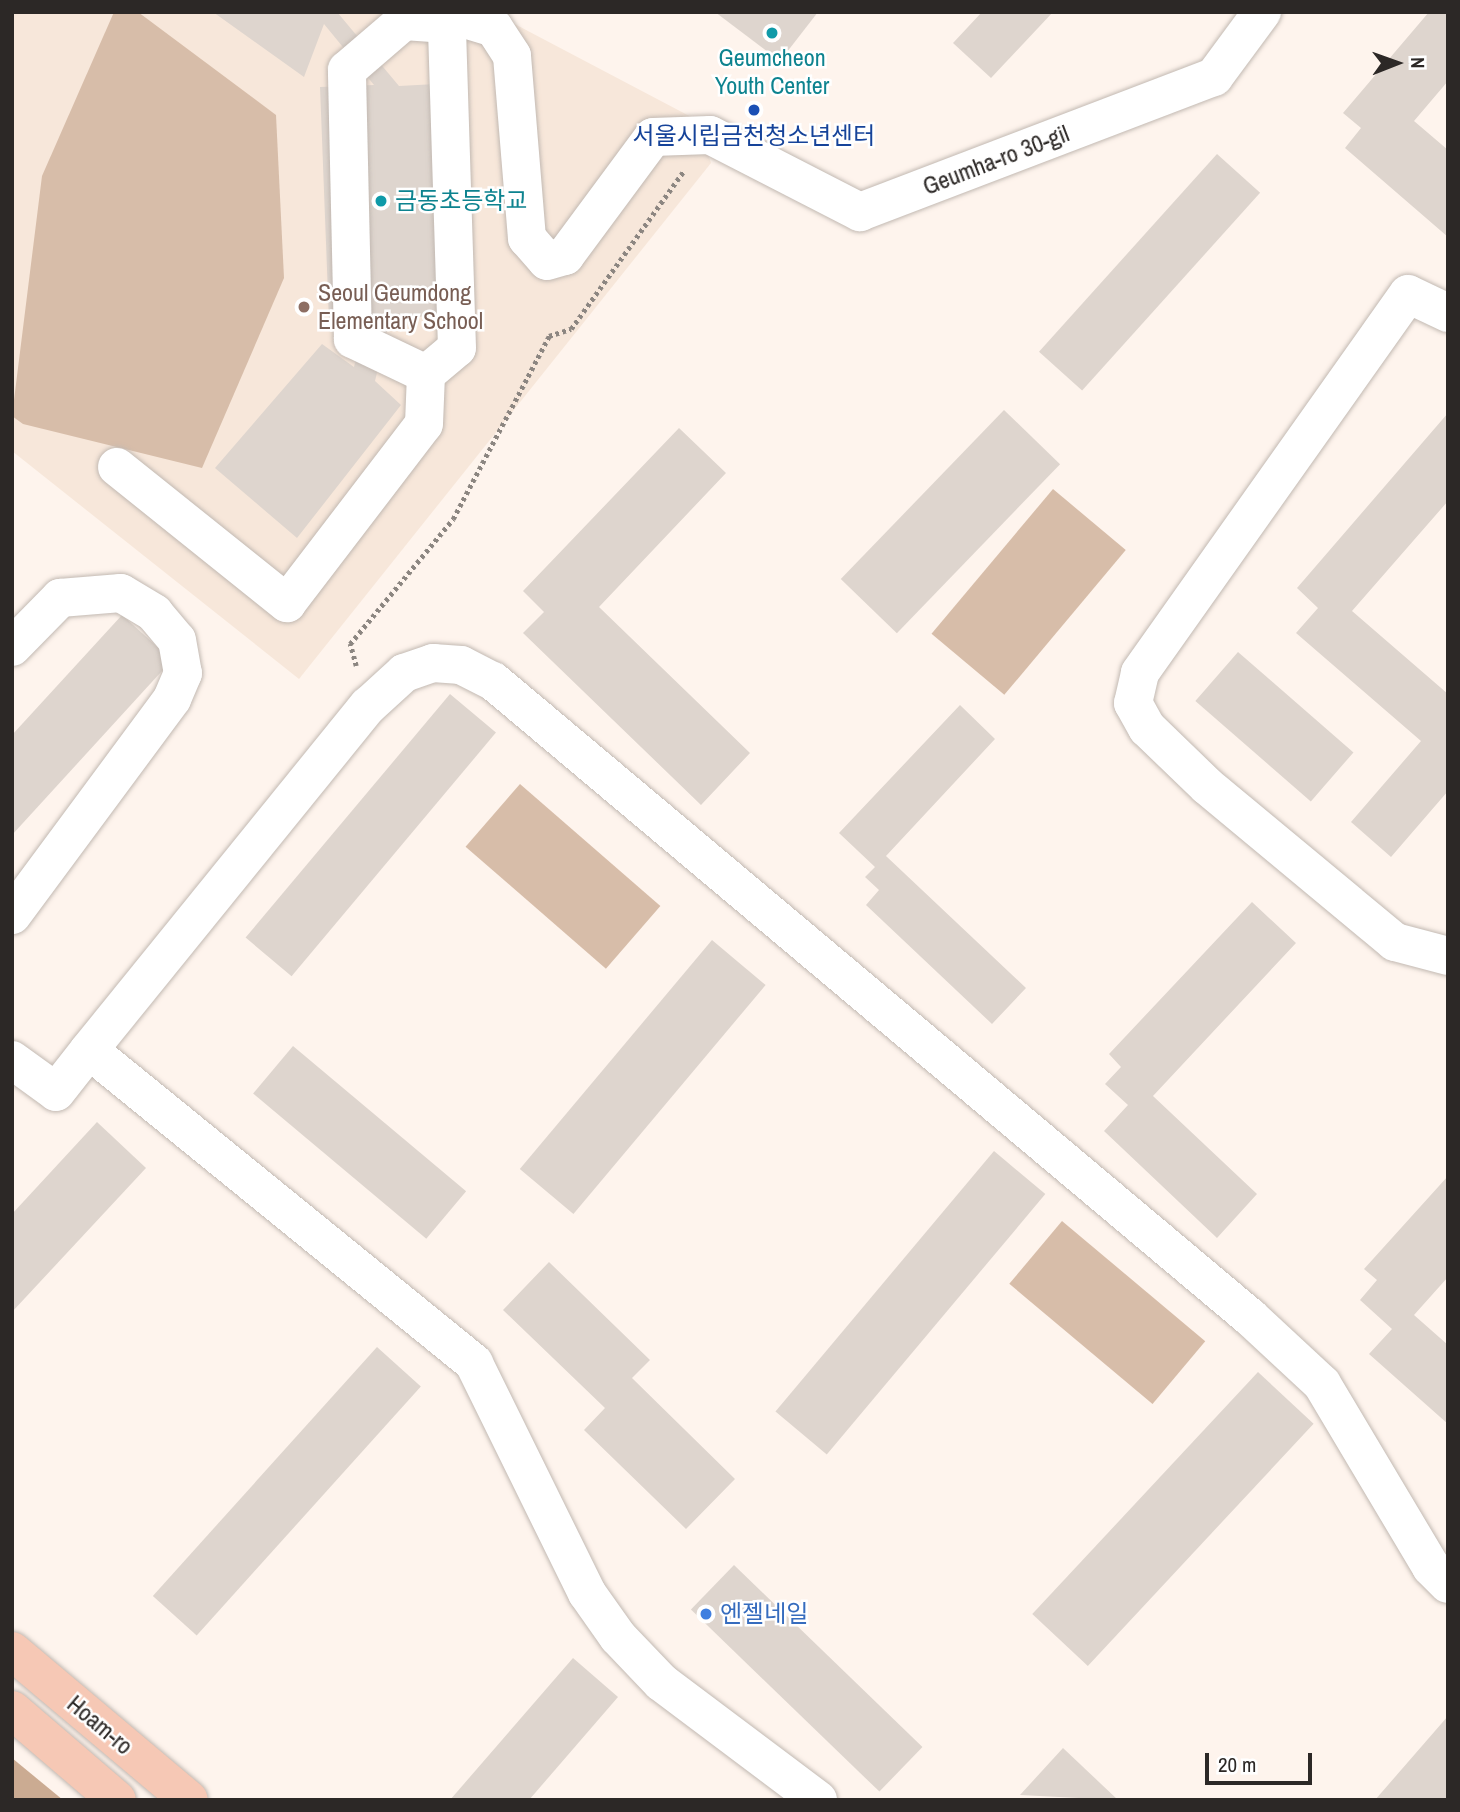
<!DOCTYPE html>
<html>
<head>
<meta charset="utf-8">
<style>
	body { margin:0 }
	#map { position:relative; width:1460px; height:1812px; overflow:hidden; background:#fef4ed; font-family:"Archivo Narrow","Noto Sans KR",sans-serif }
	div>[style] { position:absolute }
	.built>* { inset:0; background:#f7e7da }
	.green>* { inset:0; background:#d7bda9; transform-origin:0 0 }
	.forest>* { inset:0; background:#cbab92 }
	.building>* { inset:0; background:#ded5ce; transform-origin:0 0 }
	.path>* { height:4.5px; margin-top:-2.25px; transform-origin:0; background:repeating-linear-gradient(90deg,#8c8681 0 3.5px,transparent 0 7px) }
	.roads { filter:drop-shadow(0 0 2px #c2b9b2) drop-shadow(0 0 2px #c2b9b2) }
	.minor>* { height:38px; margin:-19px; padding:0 19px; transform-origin:19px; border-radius:19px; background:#fff }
	.major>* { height:38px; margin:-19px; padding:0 19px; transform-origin:19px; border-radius:19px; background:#f6c8b5 }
	.dots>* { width:19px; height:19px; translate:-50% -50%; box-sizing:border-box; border:4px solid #fff; border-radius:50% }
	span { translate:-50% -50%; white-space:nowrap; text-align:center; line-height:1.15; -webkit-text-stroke:5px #fff; paint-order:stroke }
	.culture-label { font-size:24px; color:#0d838f }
	.left { translate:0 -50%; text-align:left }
	.transit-label { font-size:24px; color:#164399 }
	.street-label { font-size:24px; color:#2c2826 }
	.education-label { font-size:24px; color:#785e54 }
	.shop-label { font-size:24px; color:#366cbe }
	.frame { position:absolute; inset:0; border:14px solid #2c2826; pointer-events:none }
	.north { position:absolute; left:1362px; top:28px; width:70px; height:70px; -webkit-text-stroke:5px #fff; paint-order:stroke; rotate:89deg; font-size:19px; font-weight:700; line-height:28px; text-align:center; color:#2c2826 }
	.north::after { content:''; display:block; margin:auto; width:24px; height:32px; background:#2c2826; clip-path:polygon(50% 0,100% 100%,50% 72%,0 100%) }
	.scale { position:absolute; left:1205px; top:1753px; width:107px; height:32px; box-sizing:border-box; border:4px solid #2c2826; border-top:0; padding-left:9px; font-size:21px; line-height:24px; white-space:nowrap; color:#2c2826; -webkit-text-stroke:5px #fff; paint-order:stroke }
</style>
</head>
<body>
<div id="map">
	<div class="built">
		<i style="clip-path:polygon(13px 12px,492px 12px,697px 120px,711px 163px,299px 679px,12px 451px)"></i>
	</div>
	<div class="green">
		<i style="clip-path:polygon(114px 12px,138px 12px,276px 115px,284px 278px,202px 468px,23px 424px,12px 416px,42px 176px)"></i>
		<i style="left:1053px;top:489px;width:95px;height:189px;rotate:40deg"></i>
		<i style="left:520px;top:784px;width:186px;height:83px;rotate:41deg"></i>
		<i style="left:1062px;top:1221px;width:187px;height:82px;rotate:40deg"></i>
	</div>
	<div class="forest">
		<i style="clip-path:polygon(12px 1758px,63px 1800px,12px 1800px)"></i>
	</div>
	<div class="building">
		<i style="clip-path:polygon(213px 12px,337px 12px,399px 86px,436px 84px,440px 316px,390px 318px,375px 381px,401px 405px,297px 538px,215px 468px,322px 344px,354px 367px,365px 319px,329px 321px,320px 87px,374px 85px,324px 24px,304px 77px)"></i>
		<i style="clip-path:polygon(715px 12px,818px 12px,780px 61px)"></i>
		<i style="clip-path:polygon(982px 12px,1053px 12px,991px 78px,953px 43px)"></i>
		<i style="clip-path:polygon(1429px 12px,1448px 12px,1448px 81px,1414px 121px,1448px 150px,1448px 237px,1345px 148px,1361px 128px,1343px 113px)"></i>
		<i style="left:1217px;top:154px;width:58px;height:266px;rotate:42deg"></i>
		<i style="left:1004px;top:410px;width:78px;height:235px;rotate:44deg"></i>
		<i style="clip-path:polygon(1448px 413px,1448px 501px,1352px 611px,1448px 694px,1448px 791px,1391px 857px,1351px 822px,1421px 741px,1296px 633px,1318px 608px,1297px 588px)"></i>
		<i style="clip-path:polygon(679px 428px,726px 473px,599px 607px,750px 753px,701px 805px,523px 633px,544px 612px,523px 591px)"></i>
		<i style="clip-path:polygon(122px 615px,172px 660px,12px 835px,12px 735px)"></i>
		<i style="left:1238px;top:652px;width:153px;height:65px;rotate:41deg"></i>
		<i style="left:450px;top:694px;width:60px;height:318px;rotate:40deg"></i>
		<i style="clip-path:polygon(960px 705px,995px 739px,886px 856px,1026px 988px,992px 1024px,866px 905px,879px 890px,865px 877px,875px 867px,839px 833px)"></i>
		<i style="clip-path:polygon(1252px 902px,1296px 943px,1153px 1096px,1257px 1194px,1217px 1238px,1104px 1131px,1128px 1105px,1105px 1084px,1121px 1067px,1109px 1054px)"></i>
		<i style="left:712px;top:940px;width:70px;height:299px;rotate:40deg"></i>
		<i style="left:293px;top:1046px;width:226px;height:62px;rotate:40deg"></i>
		<i style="clip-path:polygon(97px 1122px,146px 1168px,12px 1312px,12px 1214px)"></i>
		<i style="left:994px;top:1151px;width:67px;height:340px;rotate:40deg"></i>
		<i style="clip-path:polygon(1448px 1176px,1448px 1277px,1414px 1315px,1448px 1345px,1448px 1424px,1369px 1354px,1392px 1329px,1360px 1300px,1377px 1280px,1364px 1269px)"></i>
		<i style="clip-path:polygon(549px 1262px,650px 1360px,632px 1378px,735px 1479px,686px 1529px,584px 1430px,605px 1408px,503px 1310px)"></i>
		<i style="left:377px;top:1347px;width:59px;height:335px;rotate:42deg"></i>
		<i style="left:1258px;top:1372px;width:76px;height:331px;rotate:43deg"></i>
		<i style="left:734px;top:1565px;width:262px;height:62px;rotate:44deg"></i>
		<i style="clip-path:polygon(573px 1658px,618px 1697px,529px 1800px,450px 1800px)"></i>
		<i style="clip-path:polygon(1448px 1716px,1448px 1800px,1375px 1800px)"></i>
		<i style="clip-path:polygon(1063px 1748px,1118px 1800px,1020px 1795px)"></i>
	</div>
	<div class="path">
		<i style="left:356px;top:666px;width:23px;rotate:-105deg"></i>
		<i style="left:350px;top:644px;width:162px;rotate:-50.5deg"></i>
		<i style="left:453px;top:519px;width:207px;rotate:-62.3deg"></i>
		<i style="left:549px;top:336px;width:23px;rotate:-18deg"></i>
		<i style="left:571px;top:329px;width:193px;rotate:-54.5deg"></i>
	</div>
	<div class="roads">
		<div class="minor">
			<i style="left:1448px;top:313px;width:44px;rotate:-154.6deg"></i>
			<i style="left:1408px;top:294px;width:464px;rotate:125.3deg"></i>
			<i style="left:1140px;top:673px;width:31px;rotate:103deg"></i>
			<i style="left:1133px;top:703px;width:29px;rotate:61deg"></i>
			<i style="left:1147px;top:728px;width:83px;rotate:44deg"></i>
			<i style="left:1207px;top:786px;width:244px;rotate:39.7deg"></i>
			<i style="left:1395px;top:942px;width:55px;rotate:14.8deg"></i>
			<i style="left:426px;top:374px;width:81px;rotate:-154.4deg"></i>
			<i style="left:353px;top:339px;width:269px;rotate:-91.3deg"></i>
			<i style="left:347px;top:70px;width:75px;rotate:-40.7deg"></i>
			<i style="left:404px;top:21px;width:43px;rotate:4deg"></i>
			<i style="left:117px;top:467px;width:218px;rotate:38.7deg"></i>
			<i style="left:287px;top:603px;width:225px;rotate:-52.6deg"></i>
			<i style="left:424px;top:424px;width:50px;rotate:-87.7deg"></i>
			<i style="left:426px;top:374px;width:40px;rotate:-40deg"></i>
			<i style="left:457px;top:348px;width:324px;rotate:-91.8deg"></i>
			<i style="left:447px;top:24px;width:19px;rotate:-16deg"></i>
			<i style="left:465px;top:19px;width:30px;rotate:17deg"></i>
			<i style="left:494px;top:28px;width:33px;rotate:57deg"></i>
			<i style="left:512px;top:56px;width:183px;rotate:85.3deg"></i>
			<i style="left:527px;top:238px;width:30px;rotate:49deg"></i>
			<i style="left:547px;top:261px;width:19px;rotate:-16deg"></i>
			<i style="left:565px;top:256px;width:148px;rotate:-53.5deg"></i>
			<i style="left:653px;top:137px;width:57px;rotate:-2deg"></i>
			<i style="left:710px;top:135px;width:169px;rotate:27.2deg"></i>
			<i style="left:860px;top:212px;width:379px;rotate:-20.9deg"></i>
			<i style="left:1214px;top:77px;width:81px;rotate:-53.6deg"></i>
			<i style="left:12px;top:647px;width:69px;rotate:-45.6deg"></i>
			<i style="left:60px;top:598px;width:61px;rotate:-4.7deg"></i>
			<i style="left:121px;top:593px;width:39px;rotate:31deg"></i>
			<i style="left:154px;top:613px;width:35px;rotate:50deg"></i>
			<i style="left:177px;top:640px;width:34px;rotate:80deg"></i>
			<i style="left:183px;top:673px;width:28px;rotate:113deg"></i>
			<i style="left:172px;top:699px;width:269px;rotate:126.5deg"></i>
			<i style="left:12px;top:1060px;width:54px;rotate:36deg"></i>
			<i style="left:56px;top:1092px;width:53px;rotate:-51.8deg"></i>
			<i style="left:818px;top:1800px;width:196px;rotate:-143.1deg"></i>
			<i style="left:661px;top:1682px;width:62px;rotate:-133.7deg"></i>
			<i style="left:618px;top:1637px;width:54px;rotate:-125.2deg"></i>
			<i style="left:587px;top:1593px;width:256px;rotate:-116.2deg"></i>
			<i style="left:474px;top:1363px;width:496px;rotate:-140.9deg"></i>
			<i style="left:89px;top:1050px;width:443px;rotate:-51deg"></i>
			<i style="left:368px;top:706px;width:49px;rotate:-42.5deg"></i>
			<i style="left:404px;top:673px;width:31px;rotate:-19deg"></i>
			<i style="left:433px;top:663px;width:28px;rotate:4deg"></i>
			<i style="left:461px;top:665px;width:36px;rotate:27deg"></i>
			<i style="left:493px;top:681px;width:989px;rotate:40.04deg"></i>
			<i style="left:1250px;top:1317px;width:98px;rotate:42.9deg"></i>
			<i style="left:1322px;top:1384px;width:213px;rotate:59.2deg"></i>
			<i style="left:1431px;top:1567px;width:24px;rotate:45deg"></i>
		</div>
		<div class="major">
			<i style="left:12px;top:1651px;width:231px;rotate:40.1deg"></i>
			<i style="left:12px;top:1710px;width:138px;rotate:40.6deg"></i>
		</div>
	</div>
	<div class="dots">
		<i style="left:772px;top:33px;background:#0f9aa8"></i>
		<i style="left:754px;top:110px;background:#1a4fb4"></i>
		<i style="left:381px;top:201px;background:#0f9aa8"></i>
		<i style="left:304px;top:307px;background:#8d6e63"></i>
		<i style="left:706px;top:1614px;background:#3f7fe0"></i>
	</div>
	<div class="culture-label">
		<span style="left:772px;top:72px">Geumcheon<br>Youth Center</span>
		<span class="left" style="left:395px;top:201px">금동초등학교</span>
	</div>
	<div class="transit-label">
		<span style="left:754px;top:136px">서울시립금천청소년센터</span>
	</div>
	<div class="street-label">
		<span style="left:996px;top:160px;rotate:-21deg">Geumha-ro 30-gil</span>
		<span style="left:100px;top:1725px;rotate:40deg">Hoam-ro</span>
	</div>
	<div class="education-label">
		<span class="left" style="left:318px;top:307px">Seoul Geumdong<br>Elementary School</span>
	</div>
	<div class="shop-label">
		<span class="left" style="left:720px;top:1614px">엔젤네일</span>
	</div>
	<div class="frame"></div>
	<div class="north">N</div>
	<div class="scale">20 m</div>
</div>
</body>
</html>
